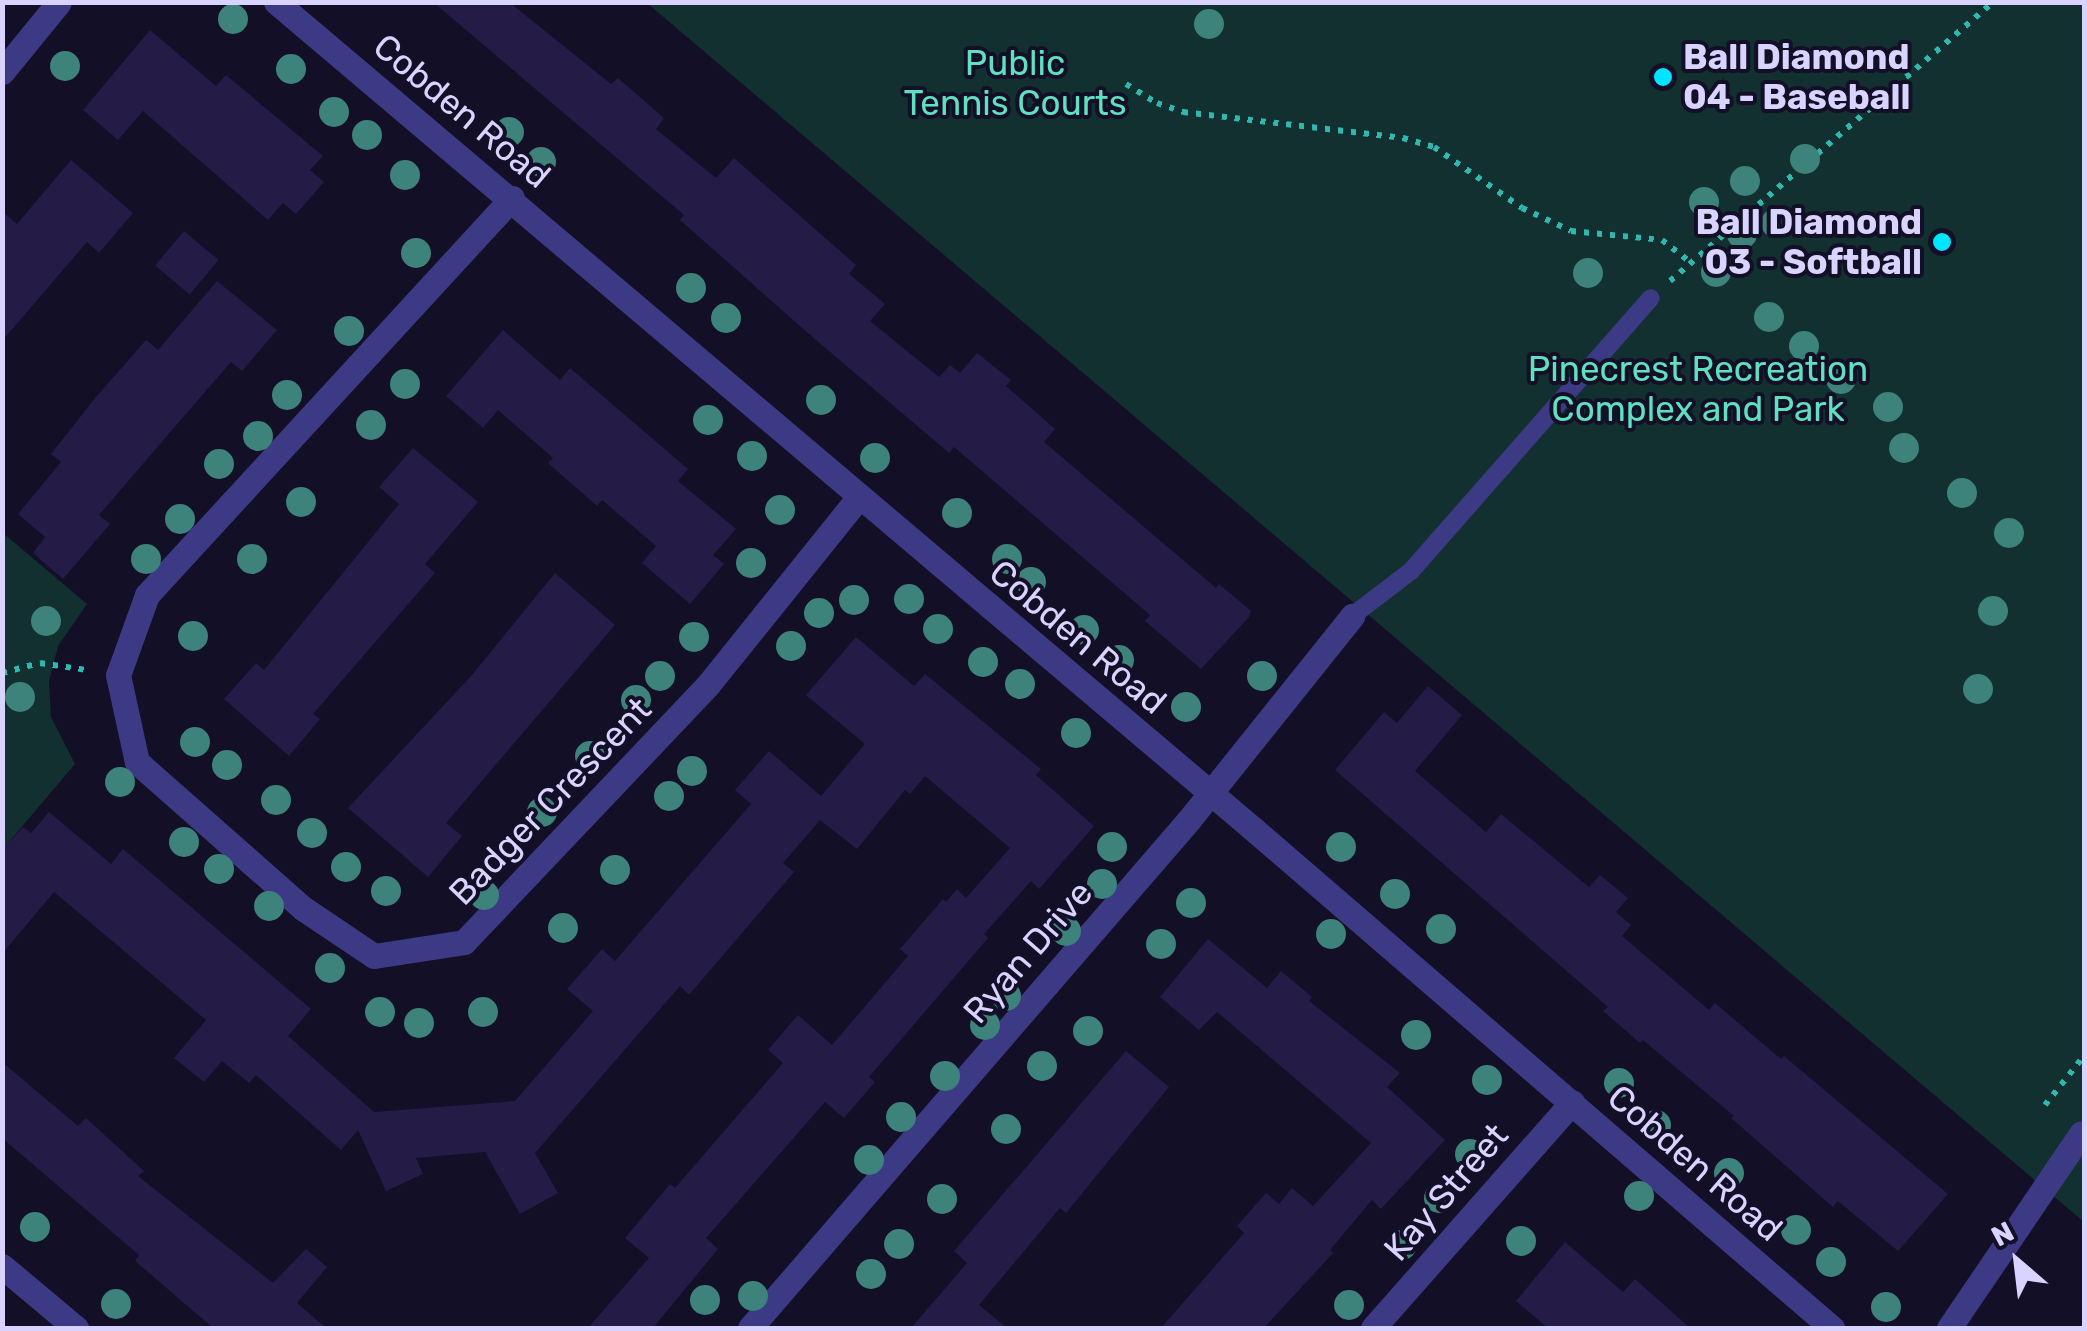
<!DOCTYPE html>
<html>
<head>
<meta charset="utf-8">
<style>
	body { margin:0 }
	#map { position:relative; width:2087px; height:1331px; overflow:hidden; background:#130f26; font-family:Rubik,sans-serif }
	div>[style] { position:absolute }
	.green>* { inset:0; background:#12302f }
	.building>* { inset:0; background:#241b47; transform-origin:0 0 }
	.path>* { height:6px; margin-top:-3px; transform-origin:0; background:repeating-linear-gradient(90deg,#2fb8b0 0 5px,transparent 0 13px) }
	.service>* { height:18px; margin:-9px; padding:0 9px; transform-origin:9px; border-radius:9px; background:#3d3a85 }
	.minor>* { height:25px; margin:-12.5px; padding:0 12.5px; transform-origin:12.5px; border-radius:12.5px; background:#3d3a85 }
	.tertiary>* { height:25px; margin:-12.5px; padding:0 12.5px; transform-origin:12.5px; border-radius:12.5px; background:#3d3a85 }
	.trees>* { width:30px; height:30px; margin:-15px; border-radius:50%; background:#3d827b }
	.dots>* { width:28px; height:28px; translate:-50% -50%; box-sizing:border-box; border:5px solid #130f26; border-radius:50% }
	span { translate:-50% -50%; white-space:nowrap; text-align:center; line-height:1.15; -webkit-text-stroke:8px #130f26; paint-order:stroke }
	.poi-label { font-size:35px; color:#d9d4ff; font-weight:700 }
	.left { translate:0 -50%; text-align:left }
	.right { translate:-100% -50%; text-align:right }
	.park-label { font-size:35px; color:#5fe0c0 }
	.street-label { font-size:35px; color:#d9d4ff }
	.frame { position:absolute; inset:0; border:5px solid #d9d4ff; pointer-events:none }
	.north { position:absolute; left:1967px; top:1211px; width:100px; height:100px; -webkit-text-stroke:8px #130f26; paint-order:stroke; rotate:332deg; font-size:28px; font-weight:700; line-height:40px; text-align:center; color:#d9d4ff }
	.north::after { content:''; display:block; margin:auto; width:35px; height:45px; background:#d9d4ff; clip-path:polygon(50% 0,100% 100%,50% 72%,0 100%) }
</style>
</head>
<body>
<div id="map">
	<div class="green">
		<i style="clip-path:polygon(647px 3px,2084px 3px,2084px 1222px)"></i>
		<i style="clip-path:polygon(3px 533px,87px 604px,58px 646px,49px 681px,51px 717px,75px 764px,3px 849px)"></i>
	</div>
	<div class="building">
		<i style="clip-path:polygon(433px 2px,509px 2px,611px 84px,618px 78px,664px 118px,656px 129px,716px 178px,734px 158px,856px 265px,849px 274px,885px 304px,870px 321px,939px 377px,950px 365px,960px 373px,977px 353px,1011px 380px,1006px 386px,1055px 429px,1044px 442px,1216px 588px,1219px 584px,1251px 611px,1249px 617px,1201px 669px,1145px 621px,1150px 615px,954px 447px,949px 453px,809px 334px,680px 220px,684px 215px)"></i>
		<i style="clip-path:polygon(150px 30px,216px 86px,226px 75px,323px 156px,310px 170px,324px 182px,296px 214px,283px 203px,268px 220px,143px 111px,118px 140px,83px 110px)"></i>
		<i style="clip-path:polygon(71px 160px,133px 213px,99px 253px,87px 242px,2px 341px,2px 211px,17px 224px)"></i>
		<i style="left:184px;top:231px;width:45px;height:45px;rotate:40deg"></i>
		<i style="clip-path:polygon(217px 281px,277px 330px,242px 371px,231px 362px,172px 430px,99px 515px,110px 524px,63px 579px,33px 553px,45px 537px,18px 514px,61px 462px,51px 454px,96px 397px,146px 340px,158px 350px)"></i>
		<i style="clip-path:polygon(503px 330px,560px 380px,570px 368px,688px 469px,678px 481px,736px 529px,713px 555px,724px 564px,690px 604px,642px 563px,656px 546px,602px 500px,597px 506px,548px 463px,553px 458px,498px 410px,483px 428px,446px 396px)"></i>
		<i style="clip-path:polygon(413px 448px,478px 502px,425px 564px,435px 573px,313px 714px,320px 719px,289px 756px,224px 699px,256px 663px,264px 670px,399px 504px,379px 487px)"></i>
		<i style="clip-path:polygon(555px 573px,615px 625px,446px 823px,462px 836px,428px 877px,348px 808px,472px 675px)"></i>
		<i style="clip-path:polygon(856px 637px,914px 686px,925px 674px,1041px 769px,1036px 775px,1094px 826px,1039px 889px,1031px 881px,984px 934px,988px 938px,869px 1077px,875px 1082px,844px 1118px,825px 1102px,706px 1238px,718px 1249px,653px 1328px,588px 1328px,649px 1258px,625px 1238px,670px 1184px,675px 1188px,783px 1063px,768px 1050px,798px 1015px,832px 1045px,908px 956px,900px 949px,943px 899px,946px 902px,957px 889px,966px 898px,1010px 848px,925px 776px,910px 794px,905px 790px,857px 849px,820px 820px,783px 863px,794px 872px,689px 995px,680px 986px,535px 1153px,558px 1193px,520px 1214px,485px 1152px,416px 1158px,423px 1174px,386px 1191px,358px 1130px,341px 1150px,256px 1075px,249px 1083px,222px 1061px,204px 1082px,174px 1058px,206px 1020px,54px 892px,2px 954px,2px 850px,23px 827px,31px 833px,49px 812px,111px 864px,123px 849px,311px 1009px,288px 1036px,374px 1112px,515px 1101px,593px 1011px,567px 989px,602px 949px,615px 961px,751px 804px,735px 790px,769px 751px,821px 796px,865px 744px,806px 695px)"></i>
		<i style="clip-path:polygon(1428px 686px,1462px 715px,1415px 771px,1486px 832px,1501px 814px,1589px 887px,1600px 875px,1628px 898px,1616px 912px,1631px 925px,1622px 936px,1709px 1010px,1715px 1003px,1781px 1059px,1784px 1056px,1948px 1194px,1898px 1251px,1838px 1201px,1833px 1207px,1731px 1118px,1734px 1116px,1643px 1040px,1640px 1043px,1603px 1011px,1608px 1007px,1335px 770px,1384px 712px,1397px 723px)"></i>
		<i style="clip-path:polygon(1208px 939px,1267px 988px,1281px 971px,1312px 997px,1309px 1001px,1400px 1073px,1387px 1087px,1445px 1140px,1381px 1209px,1372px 1200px,1330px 1250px,1333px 1253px,1264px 1328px,1161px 1328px,1244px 1233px,1237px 1226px,1266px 1193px,1279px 1204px,1292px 1188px,1313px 1206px,1371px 1143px,1217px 1012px,1199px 1030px,1160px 997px)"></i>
		<i style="clip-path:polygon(1126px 1051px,1169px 1087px,1066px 1213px,1060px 1208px,979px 1305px,1007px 1328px,911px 1328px,967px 1263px,954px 1251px)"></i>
		<i style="clip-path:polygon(2px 1062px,78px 1126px,86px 1118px,144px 1171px,138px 1176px,273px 1283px,306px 1249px,327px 1267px,297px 1303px,326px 1328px,213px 1328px,135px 1261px,139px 1255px,2px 1138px)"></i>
		<i style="clip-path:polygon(1565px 1242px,1623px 1292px,1635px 1279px,1690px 1328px,1548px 1328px,1516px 1301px)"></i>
	</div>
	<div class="path">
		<i style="left:1126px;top:84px;width:36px;rotate:32deg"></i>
		<i style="left:1157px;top:103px;width:28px;rotate:19deg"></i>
		<i style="left:1183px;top:112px;width:222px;rotate:6.7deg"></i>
		<i style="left:1403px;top:138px;width:32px;rotate:16deg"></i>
		<i style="left:1434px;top:147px;width:107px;rotate:34.7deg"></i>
		<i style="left:1522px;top:208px;width:54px;rotate:25.1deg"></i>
		<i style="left:1571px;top:231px;width:91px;rotate:5.6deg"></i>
		<i style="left:1662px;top:240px;width:37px;rotate:38deg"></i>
		<i style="left:1670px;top:281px;width:427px;rotate:-40.8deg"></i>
		<i style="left:2px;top:673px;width:39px;rotate:-15deg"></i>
		<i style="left:40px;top:663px;width:48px;rotate:8.5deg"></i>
		<i style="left:2045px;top:1105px;width:63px;rotate:-51.5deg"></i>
	</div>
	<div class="service">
		<i style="left:1352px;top:616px;width:74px;rotate:-37.3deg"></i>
		<i style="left:1411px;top:571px;width:363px;rotate:-48.7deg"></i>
	</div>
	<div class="minor">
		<i style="left:2px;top:72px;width:90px;rotate:-50.8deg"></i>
		<i style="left:512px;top:198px;width:539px;rotate:132.6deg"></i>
		<i style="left:147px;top:595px;width:85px;rotate:109.9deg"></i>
		<i style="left:118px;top:675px;width:89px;rotate:77.7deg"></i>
		<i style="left:137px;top:762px;width:222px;rotate:41.4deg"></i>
		<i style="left:304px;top:909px;width:84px;rotate:33.9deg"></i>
		<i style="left:374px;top:956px;width:91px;rotate:-8.8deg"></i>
		<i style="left:464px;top:942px;width:353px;rotate:-46.5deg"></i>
		<i style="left:707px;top:686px;width:241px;rotate:-51.2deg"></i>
		<i style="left:2px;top:1266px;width:97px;rotate:40deg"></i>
		<i style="left:750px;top:1328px;width:670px;rotate:-49.18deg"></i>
		<i style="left:1188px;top:821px;width:263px;rotate:-51.3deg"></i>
		<i style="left:1373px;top:1328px;width:301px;rotate:-48.6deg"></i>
		<i style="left:1949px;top:1328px;width:235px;rotate:-55.8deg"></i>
	</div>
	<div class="tertiary">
		<i style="left:276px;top:2px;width:1279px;rotate:40.24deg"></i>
		<i style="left:1252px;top:828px;width:766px;rotate:40.76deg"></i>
	</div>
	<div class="trees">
		<i style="left:233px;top:19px"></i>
		<i style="left:1209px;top:24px"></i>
		<i style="left:65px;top:66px"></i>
		<i style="left:291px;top:69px"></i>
		<i style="left:334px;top:112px"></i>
		<i style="left:509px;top:132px"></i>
		<i style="left:367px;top:135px"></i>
		<i style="left:1805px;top:159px"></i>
		<i style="left:541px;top:162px"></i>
		<i style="left:405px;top:175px"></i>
		<i style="left:1745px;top:181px"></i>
		<i style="left:1704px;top:202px"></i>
		<i style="left:1776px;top:223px"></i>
		<i style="left:1742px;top:234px"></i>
		<i style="left:416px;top:253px"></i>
		<i style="left:1716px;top:272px"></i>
		<i style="left:1588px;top:273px"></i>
		<i style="left:691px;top:288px"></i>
		<i style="left:1769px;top:317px"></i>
		<i style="left:726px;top:318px"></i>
		<i style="left:349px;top:331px"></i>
		<i style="left:1804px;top:346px"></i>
		<i style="left:1841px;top:379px"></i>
		<i style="left:405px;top:384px"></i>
		<i style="left:287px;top:395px"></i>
		<i style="left:821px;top:400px"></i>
		<i style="left:1888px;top:407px"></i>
		<i style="left:708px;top:420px"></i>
		<i style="left:371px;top:425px"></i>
		<i style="left:258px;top:436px"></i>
		<i style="left:1904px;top:448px"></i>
		<i style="left:752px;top:456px"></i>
		<i style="left:875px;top:458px"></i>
		<i style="left:219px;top:464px"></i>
		<i style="left:1962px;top:493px"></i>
		<i style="left:301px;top:502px"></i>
		<i style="left:780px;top:510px"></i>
		<i style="left:957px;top:513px"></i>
		<i style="left:180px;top:519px"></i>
		<i style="left:2009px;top:533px"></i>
		<i style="left:146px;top:559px"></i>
		<i style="left:252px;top:559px"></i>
		<i style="left:1007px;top:559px"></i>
		<i style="left:751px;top:563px"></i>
		<i style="left:1031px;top:582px"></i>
		<i style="left:909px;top:599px"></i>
		<i style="left:854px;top:600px"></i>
		<i style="left:1993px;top:611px"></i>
		<i style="left:819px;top:613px"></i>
		<i style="left:46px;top:621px"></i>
		<i style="left:938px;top:629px"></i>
		<i style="left:1084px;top:630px"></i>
		<i style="left:193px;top:636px"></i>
		<i style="left:694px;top:637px"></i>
		<i style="left:791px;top:646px"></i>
		<i style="left:1119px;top:660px"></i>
		<i style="left:983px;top:662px"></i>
		<i style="left:660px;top:676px"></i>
		<i style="left:1262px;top:676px"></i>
		<i style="left:1020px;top:684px"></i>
		<i style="left:1978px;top:689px"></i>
		<i style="left:20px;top:697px"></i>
		<i style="left:636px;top:700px"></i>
		<i style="left:1186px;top:707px"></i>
		<i style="left:1076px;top:733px"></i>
		<i style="left:195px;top:742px"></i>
		<i style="left:590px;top:756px"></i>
		<i style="left:227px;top:765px"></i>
		<i style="left:692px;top:771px"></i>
		<i style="left:120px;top:782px"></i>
		<i style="left:669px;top:796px"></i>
		<i style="left:276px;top:800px"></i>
		<i style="left:542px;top:812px"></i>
		<i style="left:312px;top:833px"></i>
		<i style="left:184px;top:842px"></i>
		<i style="left:1112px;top:847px"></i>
		<i style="left:1341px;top:847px"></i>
		<i style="left:346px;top:867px"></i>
		<i style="left:219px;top:869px"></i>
		<i style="left:615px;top:870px"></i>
		<i style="left:1102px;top:884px"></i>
		<i style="left:386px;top:891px"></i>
		<i style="left:1395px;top:894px"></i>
		<i style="left:484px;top:895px"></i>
		<i style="left:1191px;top:903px"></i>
		<i style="left:269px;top:906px"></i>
		<i style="left:563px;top:928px"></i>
		<i style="left:1441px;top:929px"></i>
		<i style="left:1066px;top:931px"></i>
		<i style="left:1331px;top:934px"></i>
		<i style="left:1161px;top:944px"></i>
		<i style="left:330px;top:968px"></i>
		<i style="left:1006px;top:996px"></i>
		<i style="left:380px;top:1012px"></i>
		<i style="left:483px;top:1012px"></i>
		<i style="left:419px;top:1023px"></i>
		<i style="left:985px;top:1025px"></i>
		<i style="left:1088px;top:1031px"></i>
		<i style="left:1416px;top:1035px"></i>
		<i style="left:1042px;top:1066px"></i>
		<i style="left:945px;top:1076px"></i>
		<i style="left:1487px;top:1080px"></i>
		<i style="left:1619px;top:1083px"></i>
		<i style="left:901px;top:1117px"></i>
		<i style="left:1656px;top:1125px"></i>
		<i style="left:1006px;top:1129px"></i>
		<i style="left:1470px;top:1154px"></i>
		<i style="left:869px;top:1160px"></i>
		<i style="left:1729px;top:1173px"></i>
		<i style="left:1639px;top:1196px"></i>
		<i style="left:1439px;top:1198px"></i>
		<i style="left:942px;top:1199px"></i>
		<i style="left:35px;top:1227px"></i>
		<i style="left:1796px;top:1230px"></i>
		<i style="left:1521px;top:1241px"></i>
		<i style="left:899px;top:1244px"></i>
		<i style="left:1402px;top:1245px"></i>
		<i style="left:1831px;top:1262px"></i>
		<i style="left:871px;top:1274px"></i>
		<i style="left:753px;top:1296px"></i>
		<i style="left:705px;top:1300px"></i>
		<i style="left:116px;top:1304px"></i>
		<i style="left:1349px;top:1305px"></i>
		<i style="left:1886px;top:1307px"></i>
	</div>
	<div class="dots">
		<i style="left:1663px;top:77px;background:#00e5ff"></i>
		<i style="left:1942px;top:242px;background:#00e5ff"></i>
	</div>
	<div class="poi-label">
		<span class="left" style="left:1683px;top:77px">Ball Diamond<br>04 - Baseball</span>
		<span class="right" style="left:1922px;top:242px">Ball Diamond<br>03 - Softball</span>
	</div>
	<div class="park-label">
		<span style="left:1015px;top:83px">Public<br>Tennis Courts</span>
		<span style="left:1698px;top:389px">Pinecrest Recreation<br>Complex and Park</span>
	</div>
	<div class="street-label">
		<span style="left:462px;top:111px;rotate:40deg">Cobden Road</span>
		<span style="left:1078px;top:637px;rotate:40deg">Cobden Road</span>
		<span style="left:550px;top:801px;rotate:-46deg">Badger Crescent</span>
		<span style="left:1028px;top:952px;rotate:-49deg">Ryan Drive</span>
		<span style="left:1695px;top:1163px;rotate:41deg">Cobden Road</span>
		<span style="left:1446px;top:1192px;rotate:-49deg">Kay Street</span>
	</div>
	<div class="frame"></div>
	<div class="north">N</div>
</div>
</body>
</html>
